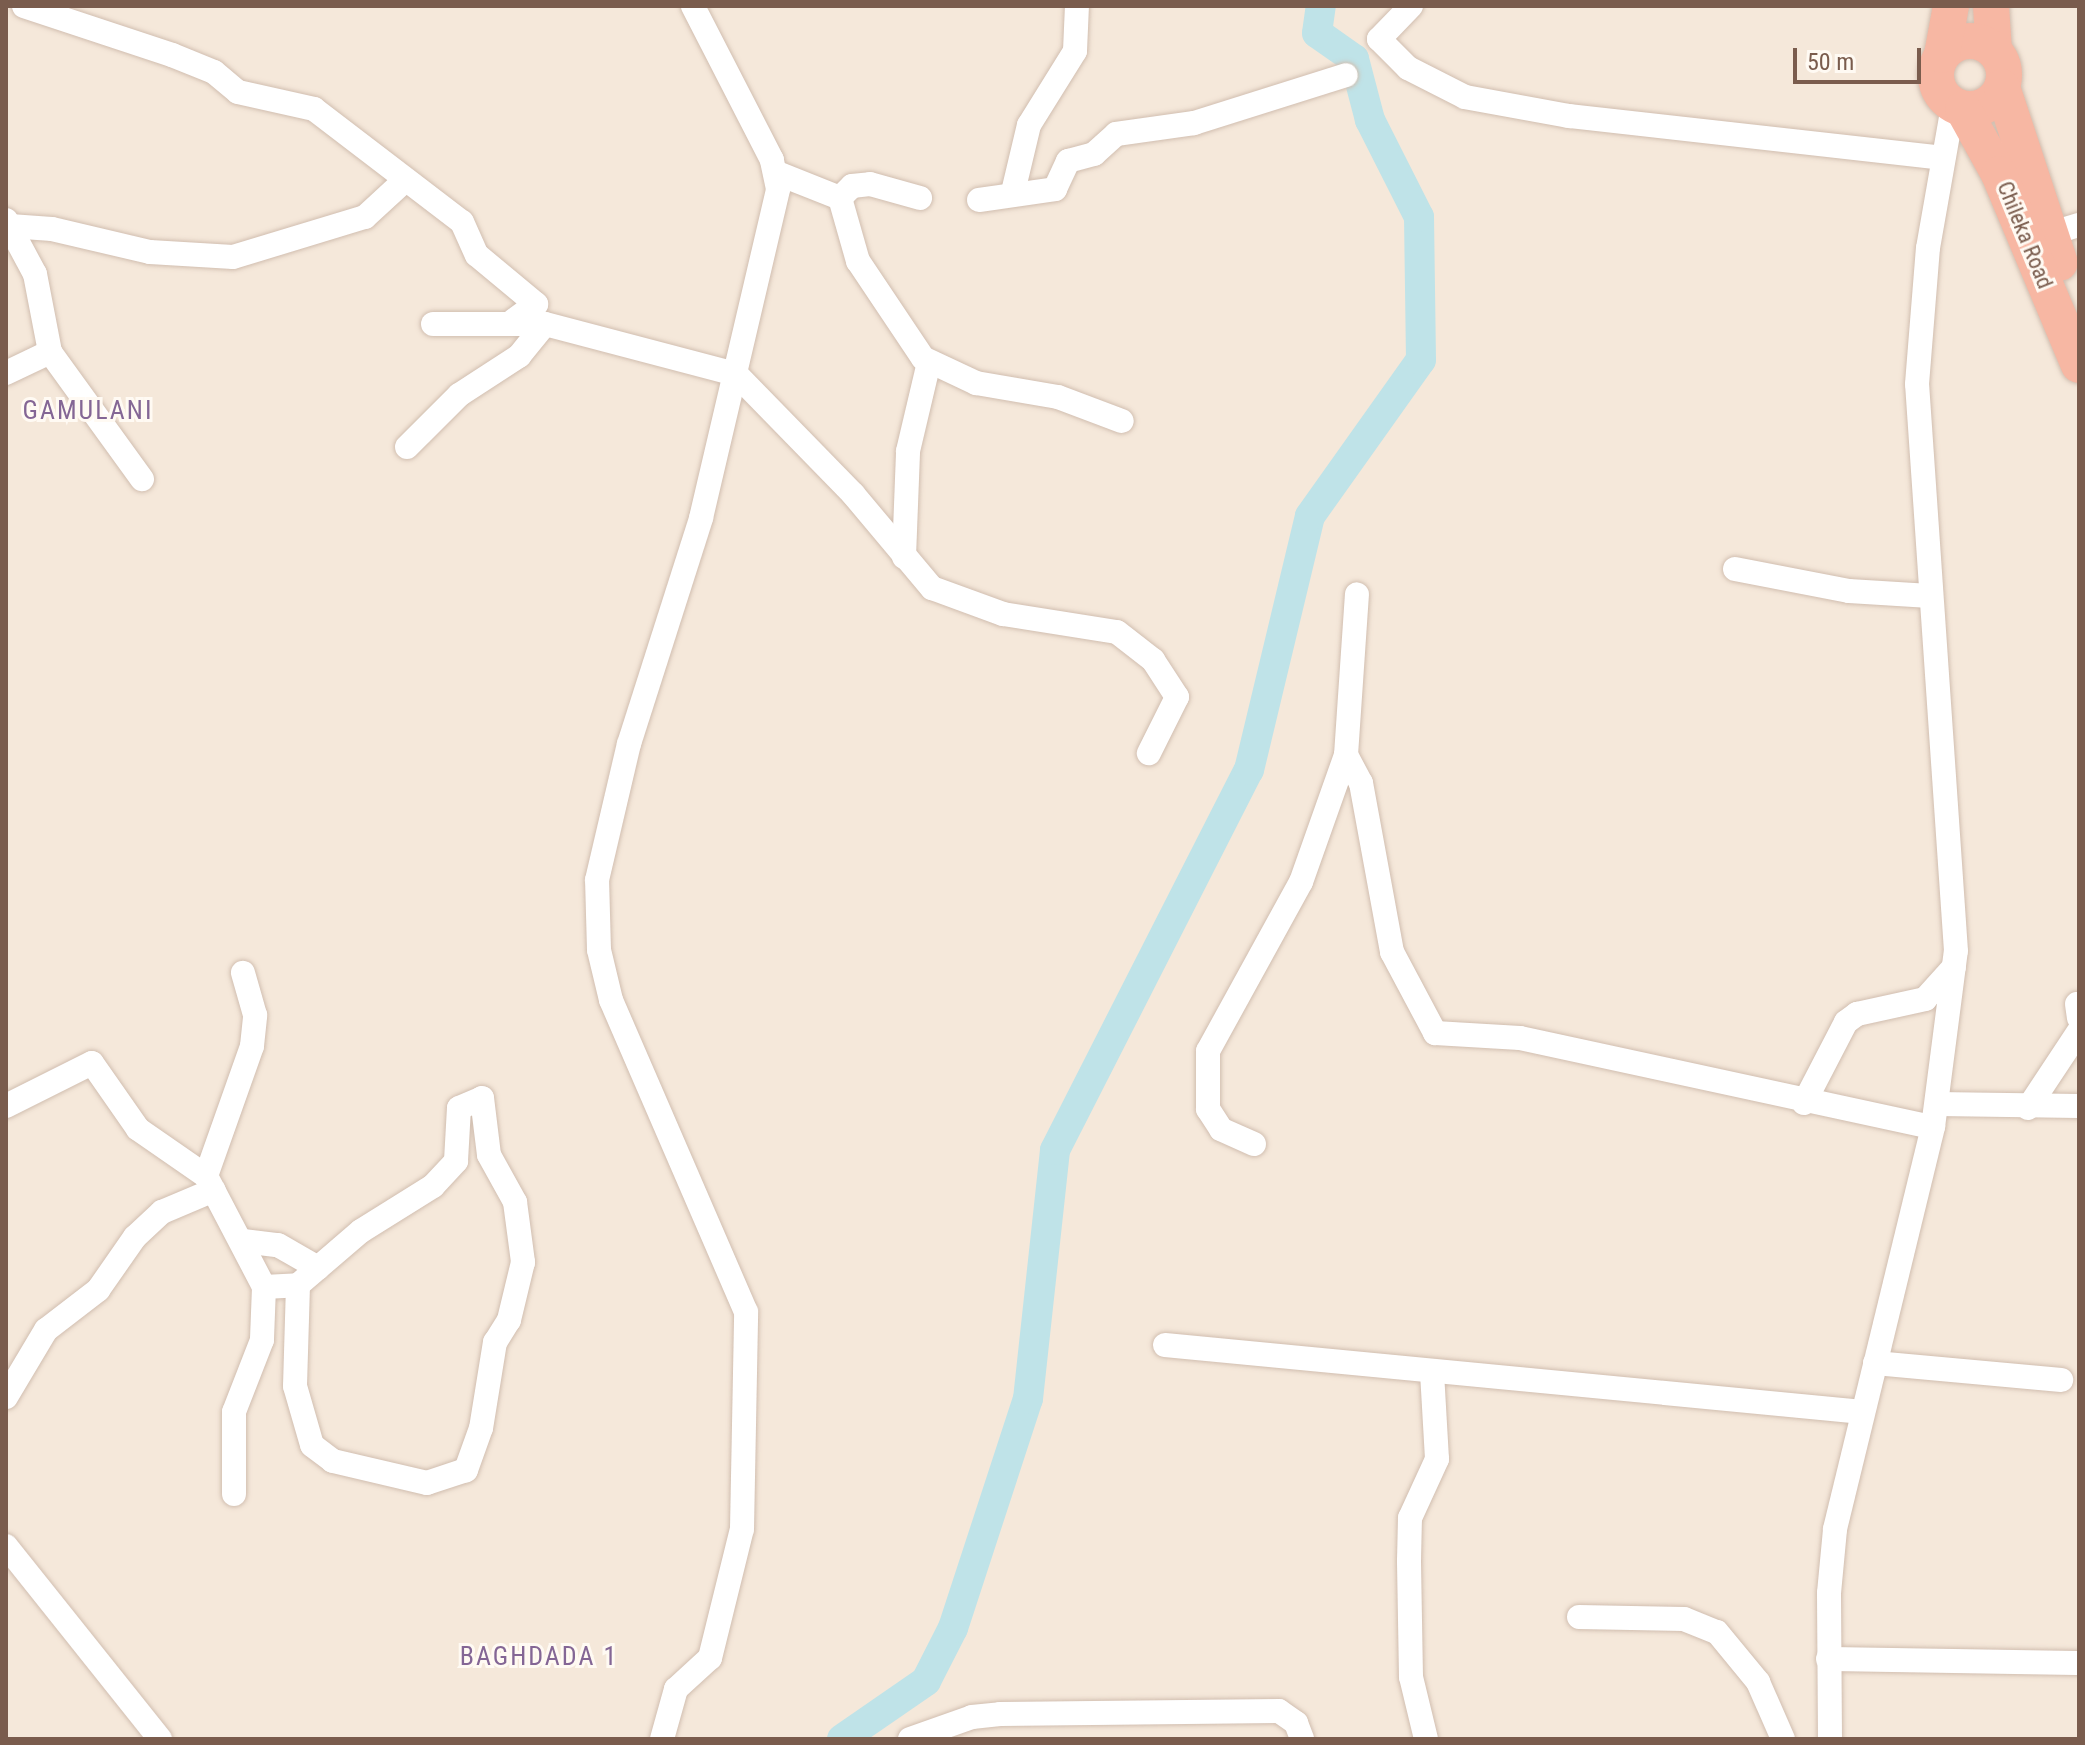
<!DOCTYPE html>
<html>
<head>
<meta charset="utf-8">
<style>
	body { margin:0 }
	#map { position:relative; width:2085px; height:1745px; overflow:hidden; background:#fdf6ec; font-family:"Roboto Condensed",sans-serif }
	div>[style] { position:absolute }
	.residential>* { inset:0; background:#f5e8da; transform-origin:0 0 }
	.river>* { height:30px; margin:-15px; padding:0 15px; transform-origin:15px; border-radius:15px; background:#bfe3e8 }
	.roads { filter:drop-shadow(0 0 2px #d1beb0) drop-shadow(0 0 2px #d1beb0) }
	.minor>* { height:24px; margin:-12px; padding:0 12px; transform-origin:12px; border-radius:12px; background:#fff }
	.highway>* { height:36px; margin:-18px; padding:0 18px; transform-origin:18px; border-radius:18px; background:#f7b7a3 }
	.highway>.ring { margin:-18px; padding:0; box-sizing:content-box; background:none; border:36px solid #f7b7a3; border-radius:50% }
	span { translate:-50% -50%; white-space:nowrap; text-align:center; line-height:1.15; -webkit-text-stroke:6px #fffaf3; paint-order:stroke }
	.street-label { font-size:22px; color:#7a5c4d }
	.quarter-label { font-size:26px; color:#846695; letter-spacing:2px }
	.frame { position:absolute; inset:0; border:8px solid #7a5c4d; pointer-events:none }
	.scale { position:absolute; left:1793px; top:48px; width:128px; height:36px; box-sizing:border-box; border:4px solid #7a5c4d; border-top:0; padding-left:10px; font-size:24px; line-height:28px; white-space:nowrap; color:#7a5c4d; -webkit-text-stroke:6px #fffaf3; paint-order:stroke }
</style>
</head>
<body>
<div id="map">
	<div class="residential">
		<i style="left:6px;top:6px;width:2073px;height:1733px"></i>
	</div>
	<div class="river">
		<i style="left:842px;top:1739px;width:102px;rotate:-34.6deg"></i>
		<i style="left:926px;top:1681px;width:59px;rotate:-63deg"></i>
		<i style="left:953px;top:1628px;width:241px;rotate:-71.9deg"></i>
		<i style="left:1028px;top:1399px;width:250px;rotate:-83.8deg"></i>
		<i style="left:1055px;top:1150px;width:427px;rotate:-63deg"></i>
		<i style="left:1249px;top:770px;width:261px;rotate:-76.5deg"></i>
		<i style="left:1310px;top:516px;width:191px;rotate:-54.6deg"></i>
		<i style="left:1421px;top:360px;width:143px;rotate:-90.8deg"></i>
		<i style="left:1419px;top:217px;width:109px;rotate:-116.8deg"></i>
		<i style="left:1370px;top:120px;width:63px;rotate:-104.7deg"></i>
		<i style="left:1354px;top:59px;width:45px;rotate:-144.9deg"></i>
		<i style="left:1317px;top:33px;width:27px;rotate:-82deg"></i>
	</div>
	<div class="roads">
		<div class="minor">
			<i style="left:24px;top:6px;width:156px;rotate:18.3deg"></i>
			<i style="left:172px;top:55px;width:45px;rotate:22deg"></i>
			<i style="left:214px;top:72px;width:31px;rotate:40deg"></i>
			<i style="left:238px;top:92px;width:78px;rotate:12.6deg"></i>
			<i style="left:314px;top:109px;width:186px;rotate:37.4deg"></i>
			<i style="left:462px;top:222px;width:36px;rotate:66deg"></i>
			<i style="left:477px;top:255px;width:77px;rotate:39.7deg"></i>
			<i style="left:536px;top:304px;width:27px;rotate:144deg"></i>
			<i style="left:1411px;top:6px;width:46px;rotate:134.1deg"></i>
			<i style="left:1379px;top:39px;width:41px;rotate:45deg"></i>
			<i style="left:1408px;top:68px;width:64px;rotate:27deg"></i>
			<i style="left:1465px;top:97px;width:106px;rotate:10.4deg"></i>
			<i style="left:1569px;top:116px;width:374px;rotate:6.4deg"></i>
			<i style="left:777px;top:173px;width:68px;rotate:21.6deg"></i>
			<i style="left:1013px;top:192px;width:69px;rotate:-76.6deg"></i>
			<i style="left:1029px;top:125px;width:87px;rotate:-58.1deg"></i>
			<i style="left:1075px;top:51px;width:45px;rotate:-87.5deg"></i>
			<i style="left:840px;top:198px;width:66px;rotate:74.1deg"></i>
			<i style="left:858px;top:261px;width:117px;rotate:56.2deg"></i>
			<i style="left:923px;top:358px;width:59px;rotate:25.3deg"></i>
			<i style="left:976px;top:383px;width:83px;rotate:9.7deg"></i>
			<i style="left:1058px;top:397px;width:68px;rotate:20.6deg"></i>
			<i style="left:840px;top:198px;width:17px;rotate:-45deg"></i>
			<i style="left:852px;top:186px;width:18px;rotate:-6deg"></i>
			<i style="left:870px;top:184px;width:52px;rotate:15.6deg"></i>
			<i style="left:979px;top:200px;width:77px;rotate:-8.2deg"></i>
			<i style="left:1055px;top:189px;width:31px;rotate:-65deg"></i>
			<i style="left:1068px;top:161px;width:27px;rotate:-15deg"></i>
			<i style="left:1094px;top:154px;width:30px;rotate:-42deg"></i>
			<i style="left:1116px;top:134px;width:79px;rotate:-8deg"></i>
			<i style="left:1194px;top:123px;width:159px;rotate:-17.5deg"></i>
			<i style="left:6px;top:220px;width:61px;rotate:61.8deg"></i>
			<i style="left:35px;top:274px;width:79px;rotate:79.1deg"></i>
			<i style="left:50px;top:352px;width:157px;rotate:54.1deg"></i>
			<i style="left:10px;top:226px;width:42px;rotate:4.1deg"></i>
			<i style="left:52px;top:229px;width:101px;rotate:13.2deg"></i>
			<i style="left:150px;top:252px;width:83px;rotate:3.4deg"></i>
			<i style="left:233px;top:257px;width:138px;rotate:-16.9deg"></i>
			<i style="left:365px;top:217px;width:53px;rotate:-42.7deg"></i>
			<i style="left:2049px;top:234px;width:31px;rotate:-17deg"></i>
			<i style="left:433px;top:324px;width:112px"></i>
			<i style="left:545px;top:324px;width:197px;rotate:14.7deg"></i>
			<i style="left:736px;top:374px;width:168px;rotate:45.7deg"></i>
			<i style="left:853px;top:494px;width:123px;rotate:50deg"></i>
			<i style="left:932px;top:588px;width:76px;rotate:20.1deg"></i>
			<i style="left:1003px;top:614px;width:115px;rotate:9deg"></i>
			<i style="left:1117px;top:632px;width:46px;rotate:37.9deg"></i>
			<i style="left:1153px;top:660px;width:44px;rotate:57deg"></i>
			<i style="left:1177px;top:697px;width:63px;rotate:116.6deg"></i>
			<i style="left:6px;top:373px;width:49px;rotate:-25.5deg"></i>
			<i style="left:407px;top:447px;width:74px;rotate:-45deg"></i>
			<i style="left:459px;top:395px;width:72px;rotate:-33deg"></i>
			<i style="left:519px;top:356px;width:41px;rotate:-50.9deg"></i>
			<i style="left:904px;top:557px;width:106px;rotate:-87.8deg"></i>
			<i style="left:908px;top:451px;width:91px;rotate:-76.7deg"></i>
			<i style="left:1735px;top:569px;width:116px;rotate:10.9deg"></i>
			<i style="left:1849px;top:591px;width:81px;rotate:3.5deg"></i>
			<i style="left:1346px;top:755px;width:32px;rotate:62deg"></i>
			<i style="left:1361px;top:783px;width:172px;rotate:79.6deg"></i>
			<i style="left:1392px;top:952px;width:92px;rotate:62deg"></i>
			<i style="left:1435px;top:1033px;width:85px;rotate:3.4deg"></i>
			<i style="left:1520px;top:1038px;width:422px;rotate:12.2deg"></i>
			<i style="left:2077px;top:1004px;width:14px;rotate:82deg"></i>
			<i style="left:1804px;top:1103px;width:91px;rotate:-62.6deg"></i>
			<i style="left:1846px;top:1022px;width:14px;rotate:-36deg"></i>
			<i style="left:1857px;top:1014px;width:70px;rotate:-12.4deg"></i>
			<i style="left:1925px;top:999px;width:43px;rotate:-47.8deg"></i>
			<i style="left:1937px;top:1104px;width:142px;rotate:0.8deg"></i>
			<i style="left:6px;top:1106px;width:96px;rotate:-26.6deg"></i>
			<i style="left:92px;top:1063px;width:80px;rotate:55.1deg"></i>
			<i style="left:138px;top:1129px;width:83px;rotate:34.7deg"></i>
			<i style="left:206px;top:1176px;width:125px;rotate:62.4deg"></i>
			<i style="left:264px;top:1287px;width:53px;rotate:92.2deg"></i>
			<i style="left:262px;top:1340px;width:77px;rotate:111.3deg"></i>
			<i style="left:234px;top:1412px;width:82px;rotate:90deg"></i>
			<i style="left:2028px;top:1108px;width:92px;rotate:-56.5deg"></i>
			<i style="left:1254px;top:1144px;width:36px;rotate:-156deg"></i>
			<i style="left:1221px;top:1129px;width:24px;rotate:-123deg"></i>
			<i style="left:1208px;top:1109px;width:58px;rotate:-90deg"></i>
			<i style="left:1208px;top:1051px;width:193px;rotate:-61.2deg"></i>
			<i style="left:1301px;top:882px;width:135px;rotate:-70.5deg"></i>
			<i style="left:1346px;top:755px;width:161px;rotate:-86.1deg"></i>
			<i style="left:206px;top:1176px;width:138px;rotate:-70.5deg"></i>
			<i style="left:252px;top:1046px;width:31px;rotate:-84deg"></i>
			<i style="left:255px;top:1015px;width:44px;rotate:-105.9deg"></i>
			<i style="left:243px;top:1241px;width:35px;rotate:7deg"></i>
			<i style="left:278px;top:1245px;width:46px;rotate:29.9deg"></i>
			<i style="left:264px;top:1287px;width:34px;rotate:-3deg"></i>
			<i style="left:298px;top:1285px;width:83px;rotate:-40.6deg"></i>
			<i style="left:361px;top:1231px;width:85px;rotate:-32deg"></i>
			<i style="left:433px;top:1186px;width:34px;rotate:-47deg"></i>
			<i style="left:456px;top:1161px;width:53px;rotate:-86.8deg"></i>
			<i style="left:459px;top:1108px;width:25px;rotate:-23deg"></i>
			<i style="left:482px;top:1098px;width:57px;rotate:83deg"></i>
			<i style="left:489px;top:1155px;width:54px;rotate:61deg"></i>
			<i style="left:515px;top:1202px;width:61px;rotate:82.4deg"></i>
			<i style="left:523px;top:1262px;width:60px;rotate:103.6deg"></i>
			<i style="left:509px;top:1320px;width:26px;rotate:122deg"></i>
			<i style="left:495px;top:1342px;width:87px;rotate:99.2deg"></i>
			<i style="left:481px;top:1428px;width:45px;rotate:109.7deg"></i>
			<i style="left:466px;top:1470px;width:41px;rotate:161.6deg"></i>
			<i style="left:427px;top:1483px;width:97px;rotate:-166.8deg"></i>
			<i style="left:333px;top:1461px;width:26px;rotate:-143deg"></i>
			<i style="left:312px;top:1445px;width:61px;rotate:-106.1deg"></i>
			<i style="left:295px;top:1386px;width:101px;rotate:-88.3deg"></i>
			<i style="left:1165px;top:1345px;width:701px;rotate:5.48deg"></i>
			<i style="left:1875px;top:1363px;width:187px;rotate:5.2deg"></i>
			<i style="left:6px;top:1397px;width:78px;rotate:-59.2deg"></i>
			<i style="left:46px;top:1330px;width:66px;rotate:-37.6deg"></i>
			<i style="left:98px;top:1290px;width:65px;rotate:-55.1deg"></i>
			<i style="left:135px;top:1237px;width:37px;rotate:-43deg"></i>
			<i style="left:162px;top:1212px;width:56px;rotate:-22.9deg"></i>
			<i style="left:6px;top:1546px;width:247px;rotate:51.4deg"></i>
			<i style="left:1579px;top:1617px;width:105px;rotate:1.1deg"></i>
			<i style="left:1684px;top:1619px;width:35px;rotate:22deg"></i>
			<i style="left:1717px;top:1632px;width:65px;rotate:50.6deg"></i>
			<i style="left:1758px;top:1682px;width:62px;rotate:66.3deg"></i>
			<i style="left:1828px;top:1659px;width:251px;rotate:0.9deg"></i>
			<i style="left:662px;top:1739px;width:52px;rotate:-74.4deg"></i>
			<i style="left:676px;top:1689px;width:46px;rotate:-42.4deg"></i>
			<i style="left:710px;top:1658px;width:133px;rotate:-76.1deg"></i>
			<i style="left:742px;top:1529px;width:217px;rotate:-88.9deg"></i>
			<i style="left:746px;top:1312px;width:340px;rotate:-113.4deg"></i>
			<i style="left:611px;top:1000px;width:51px;rotate:-103.5deg"></i>
			<i style="left:599px;top:950px;width:70px;rotate:-91.6deg"></i>
			<i style="left:597px;top:880px;width:140px;rotate:-76.8deg"></i>
			<i style="left:629px;top:744px;width:237px;rotate:-72.3deg"></i>
			<i style="left:701px;top:518px;width:338px;rotate:-76.8deg"></i>
			<i style="left:778px;top:189px;width:30px;rotate:-102deg"></i>
			<i style="left:772px;top:160px;width:173px;rotate:-117.2deg"></i>
			<i style="left:910px;top:1739px;width:66px;rotate:-19.5deg"></i>
			<i style="left:972px;top:1717px;width:28px;rotate:-6deg"></i>
			<i style="left:1000px;top:1714px;width:279px;rotate:-0.6deg"></i>
			<i style="left:1279px;top:1711px;width:21px;rotate:35deg"></i>
			<i style="left:1296px;top:1723px;width:17px;rotate:69deg"></i>
			<i style="left:1426px;top:1739px;width:64px;rotate:-103.6deg"></i>
			<i style="left:1411px;top:1677px;width:116px;rotate:-91deg"></i>
			<i style="left:1409px;top:1561px;width:43px;rotate:-88.7deg"></i>
			<i style="left:1410px;top:1518px;width:65px;rotate:-65.4deg"></i>
			<i style="left:1437px;top:1459px;width:86px;rotate:-93.3deg"></i>
			<i style="left:1830px;top:1739px;width:146px;rotate:-90.4deg"></i>
			<i style="left:1829px;top:1593px;width:64px;rotate:-84.6deg"></i>
			<i style="left:1835px;top:1529px;width:414px;rotate:-76.3deg"></i>
			<i style="left:1933px;top:1127px;width:177px;rotate:-82.6deg"></i>
			<i style="left:1956px;top:951px;width:568px;rotate:-93.93deg"></i>
			<i style="left:1917px;top:384px;width:136px;rotate:-85.4deg"></i>
			<i style="left:1928px;top:248px;width:144px;rotate:-80deg"></i>
		</div>
		<div class="highway">
			<i style="left:1991px;top:6px;width:45px;rotate:86.2deg"></i>
			<i class="ring" style="left:1936px;top:41px;width:32px;height:32px"></i>
			<i style="left:1942px;top:55px;width:50px;rotate:-79.6deg"></i>
			<i style="left:2002px;top:87px;width:185px;rotate:71.8deg"></i>
			<i style="left:1963px;top:109px;width:74px;rotate:61deg"></i>
			<i style="left:1999px;top:174px;width:207px;rotate:67.3deg"></i>
		</div>
	</div>
	<div class="street-label">
		<span style="left:2025px;top:235px;rotate:68deg">Chileka Road</span>
	</div>
	<div class="quarter-label">
		<span style="left:88px;top:411px">GAMULANI</span>
		<span style="left:539px;top:1657px">BAGHDADA 1</span>
	</div>
	<div class="frame"></div>
	<div class="scale">50 m</div>
</div>
</body>
</html>
